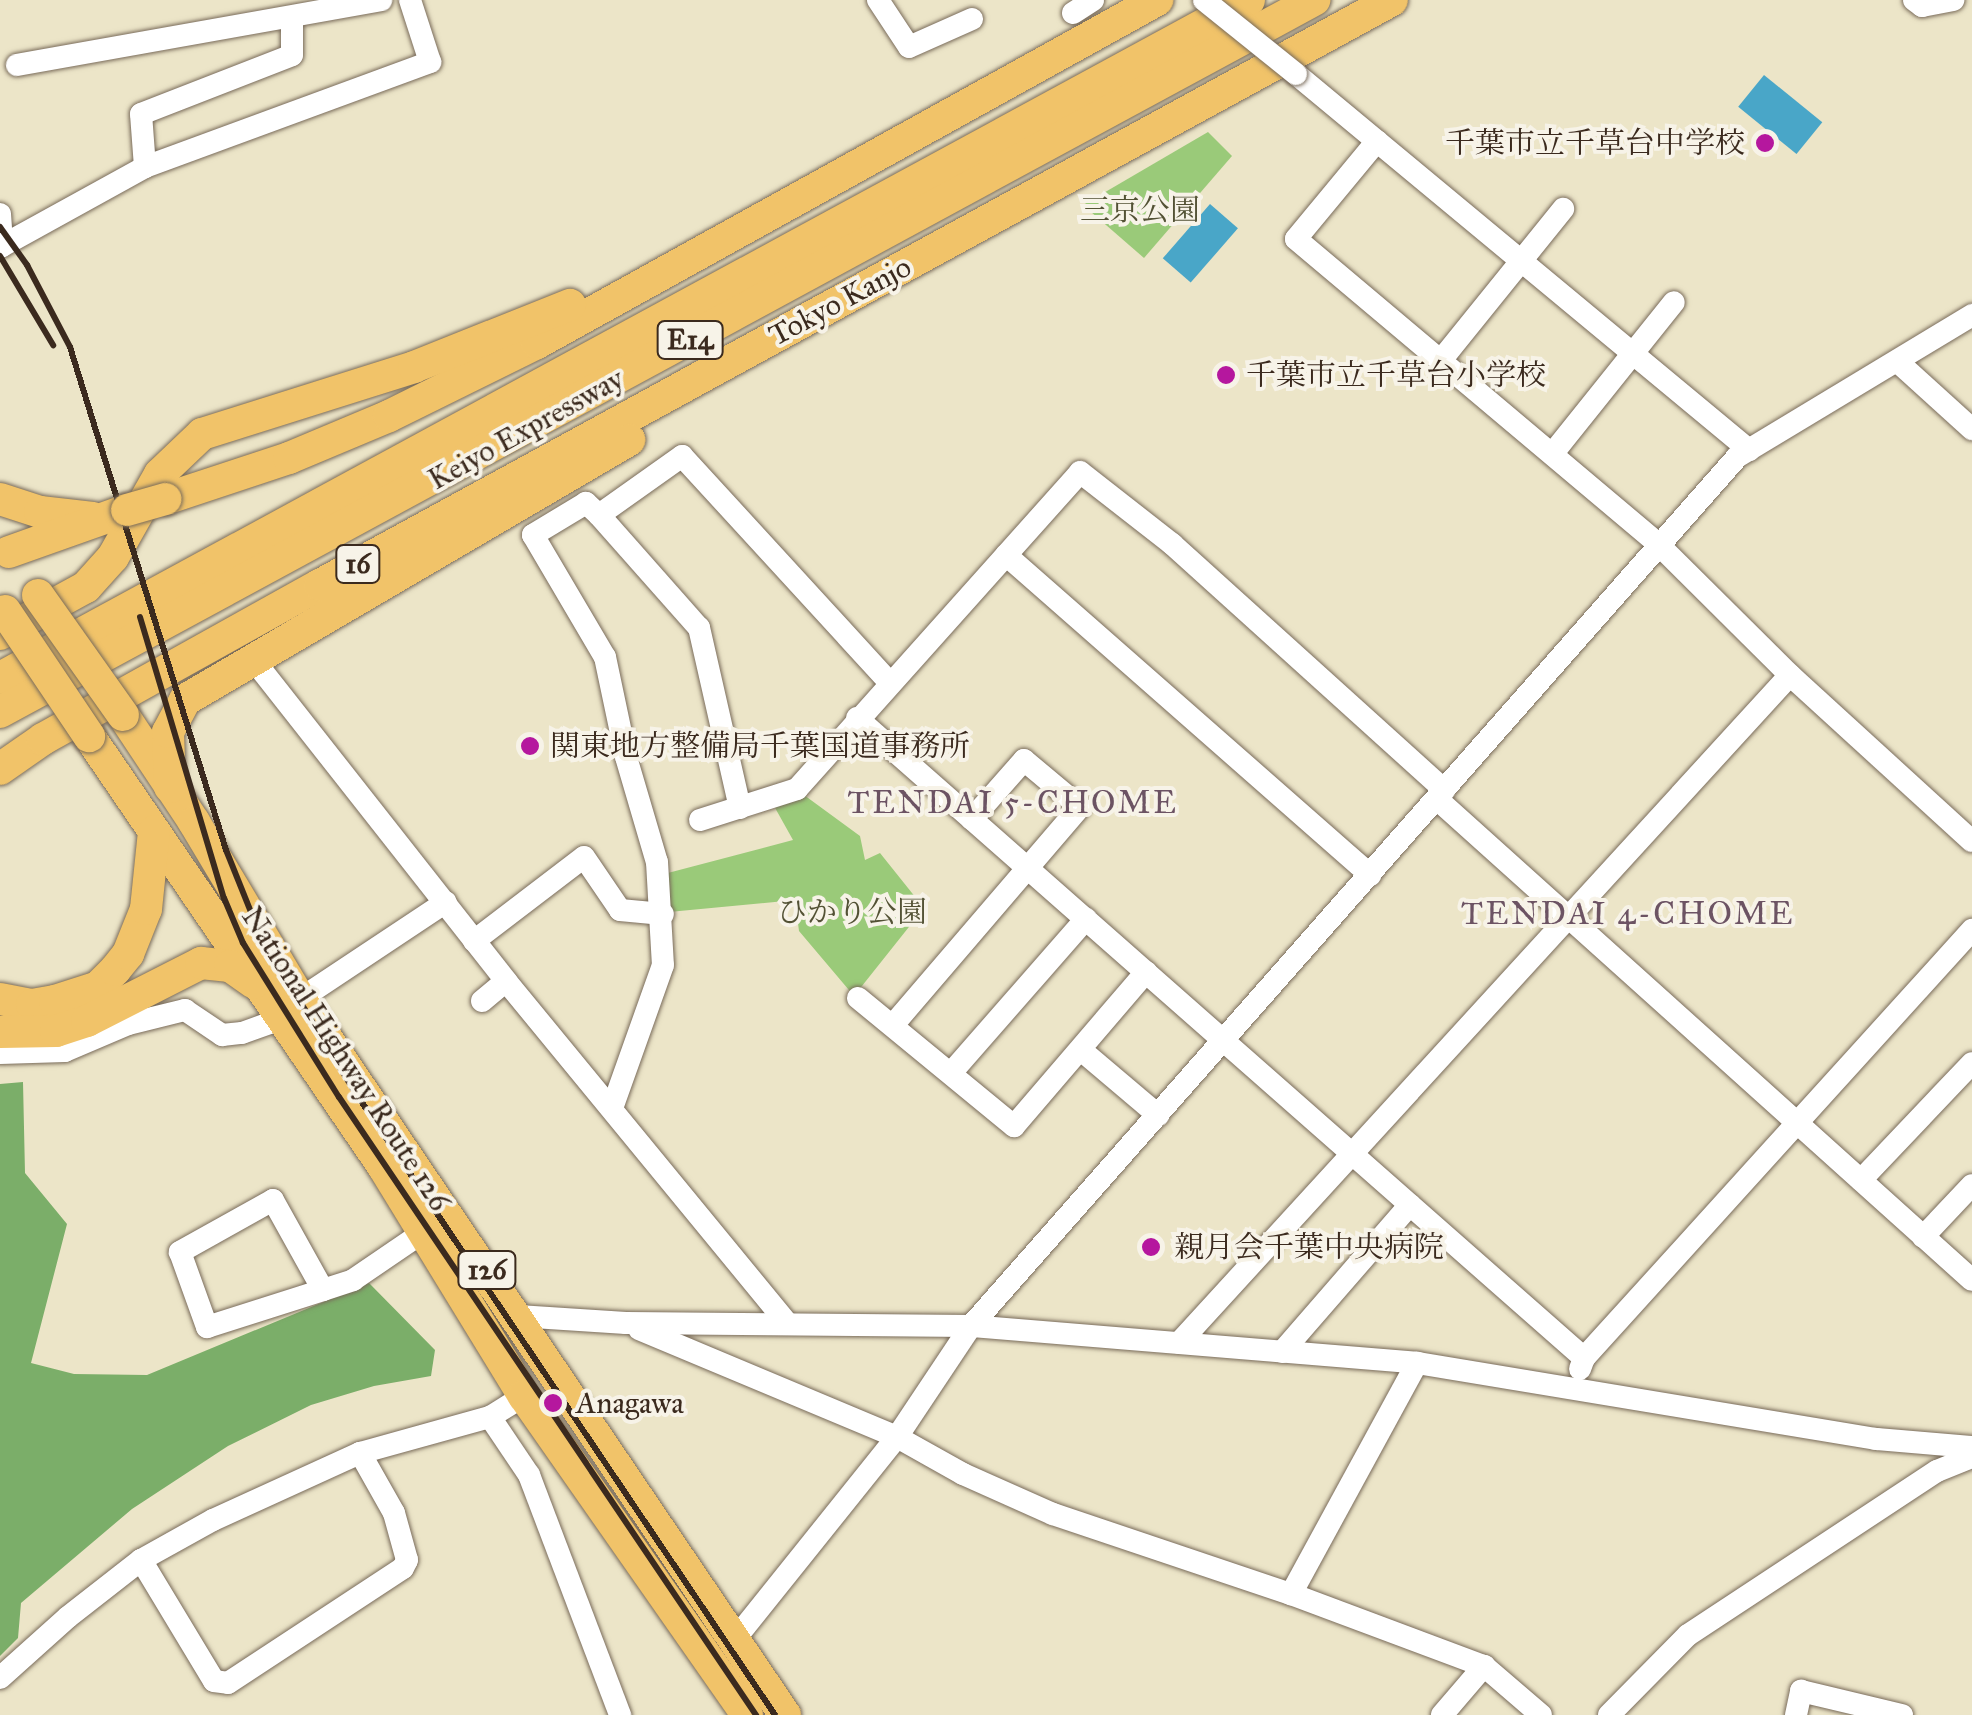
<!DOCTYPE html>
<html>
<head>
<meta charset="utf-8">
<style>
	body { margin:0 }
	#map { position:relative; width:1972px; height:1715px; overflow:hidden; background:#ece5c8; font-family:"IM FELL Great Primer","Noto Serif JP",serif }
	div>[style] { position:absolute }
	.green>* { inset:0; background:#9aca79 }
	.forest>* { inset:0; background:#7bae69 }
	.water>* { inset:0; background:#49a6c8; transform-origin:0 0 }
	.roads { filter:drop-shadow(0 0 2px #796b5a) drop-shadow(0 0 2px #796b5a) }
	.minor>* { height:22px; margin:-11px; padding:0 11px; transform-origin:11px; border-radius:11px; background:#fff }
	.highway>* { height:32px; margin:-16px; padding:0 16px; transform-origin:16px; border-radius:16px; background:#f1c369 }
	.rail>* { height:6px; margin:-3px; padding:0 3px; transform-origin:3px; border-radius:3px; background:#3b2a1e }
	.bridges { filter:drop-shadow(0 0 2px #796b5a) drop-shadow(0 0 2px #796b5a) }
	.minor-bridge>* { height:22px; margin:-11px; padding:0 11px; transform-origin:11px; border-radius:11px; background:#fff }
	.highway-bridge>* { height:32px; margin:-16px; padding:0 16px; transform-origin:16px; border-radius:16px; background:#f1c369 }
	.dots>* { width:28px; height:28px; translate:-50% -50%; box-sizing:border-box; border:5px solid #f7f3e8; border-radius:50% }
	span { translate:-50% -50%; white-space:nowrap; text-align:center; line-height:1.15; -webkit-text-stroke:8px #f7f3e8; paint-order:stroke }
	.shield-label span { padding:2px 8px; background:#f7f3e8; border:2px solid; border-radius:8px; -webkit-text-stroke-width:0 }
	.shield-label { font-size:28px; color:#3b2a1e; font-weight:700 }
	.poi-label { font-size:30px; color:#3b2a1e }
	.right { translate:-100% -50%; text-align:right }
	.left { translate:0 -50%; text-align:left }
	.park-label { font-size:30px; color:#535235 }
	.street-label { font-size:30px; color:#3b2a1e }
	.neighbourhood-label { font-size:32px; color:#6c5363; letter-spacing:2.5px }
</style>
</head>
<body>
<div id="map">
	<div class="green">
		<i style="clip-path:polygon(1208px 132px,1232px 156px,1144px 258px,1083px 205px)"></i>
		<i style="clip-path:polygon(804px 795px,860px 836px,865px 860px,880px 853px,924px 908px,854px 996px,799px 931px,795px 900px,669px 912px,664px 874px,793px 840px,774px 806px)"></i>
	</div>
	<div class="forest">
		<i style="clip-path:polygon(23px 1082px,25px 1173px,67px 1224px,31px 1363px,74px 1374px,147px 1375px,369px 1283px,435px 1350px,431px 1376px,374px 1386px,311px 1405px,228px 1446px,132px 1509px,21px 1603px,18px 1638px,0 1656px,0 1084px)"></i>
	</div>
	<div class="water">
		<i style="left:1764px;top:75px;width:75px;height:41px;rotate:39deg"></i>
		<i style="left:1210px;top:204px;width:37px;height:72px;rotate:41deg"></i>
	</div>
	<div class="roads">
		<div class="minor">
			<i style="left:878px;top:0;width:56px;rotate:56.6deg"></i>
			<i style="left:909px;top:47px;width:69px;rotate:-24deg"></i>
			<i style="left:1914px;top:0;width:10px;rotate:37deg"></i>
			<i style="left:1922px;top:6px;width:32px;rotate:-11deg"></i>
			<i style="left:1073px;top:13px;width:24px;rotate:-33deg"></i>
			<i style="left:17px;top:65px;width:370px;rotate:-10.1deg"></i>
			<i style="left:1296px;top:74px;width:589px;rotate:39.69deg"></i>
			<i style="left:1377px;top:141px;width:127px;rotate:129.6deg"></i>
			<i style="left:1296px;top:239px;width:475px;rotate:40.1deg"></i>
			<i style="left:1659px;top:545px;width:185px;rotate:44.8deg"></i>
			<i style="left:1790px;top:675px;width:246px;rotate:42.4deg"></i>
			<i style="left:145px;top:167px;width:53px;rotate:-94.3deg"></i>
			<i style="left:141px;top:114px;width:162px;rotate:-21.3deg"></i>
			<i style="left:292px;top:55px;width:38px;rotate:-90deg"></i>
			<i style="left:0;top:214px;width:32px;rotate:86deg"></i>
			<i style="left:0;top:247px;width:166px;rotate:-28.9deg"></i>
			<i style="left:145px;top:167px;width:304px;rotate:-20.2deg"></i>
			<i style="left:430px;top:62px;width:65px;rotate:-107.9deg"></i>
			<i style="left:1442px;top:359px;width:193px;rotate:-51.1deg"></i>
			<i style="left:1898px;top:362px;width:100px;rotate:42.2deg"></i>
			<i style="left:1553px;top:453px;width:193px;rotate:-51.3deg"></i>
			<i style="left:599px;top:515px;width:18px;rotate:-137deg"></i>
			<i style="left:586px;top:503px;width:62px;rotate:148.9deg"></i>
			<i style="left:533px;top:535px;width:142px;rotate:59.5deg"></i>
			<i style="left:605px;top:657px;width:102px;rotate:78.1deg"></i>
			<i style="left:626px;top:757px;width:109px;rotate:73.6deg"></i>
			<i style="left:657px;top:862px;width:103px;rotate:86.7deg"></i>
			<i style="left:663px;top:965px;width:152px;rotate:109.6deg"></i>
			<i style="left:1006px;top:555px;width:485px;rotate:41.3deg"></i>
			<i style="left:252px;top:658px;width:411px;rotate:51.8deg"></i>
			<i style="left:506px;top:981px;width:443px;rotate:50.6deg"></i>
			<i style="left:857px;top:718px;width:969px;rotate:41.36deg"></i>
			<i style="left:1437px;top:799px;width:719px;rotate:41.96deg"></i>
			<i style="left:740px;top:808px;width:185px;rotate:-102.8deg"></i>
			<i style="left:699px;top:628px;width:151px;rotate:-131.5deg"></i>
			<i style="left:599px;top:515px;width:102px;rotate:-35.4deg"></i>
			<i style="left:682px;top:456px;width:306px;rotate:47.5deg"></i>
			<i style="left:700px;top:820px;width:102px;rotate:-17.7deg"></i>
			<i style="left:797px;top:789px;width:425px;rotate:-48.2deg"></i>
			<i style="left:1080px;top:472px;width:117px;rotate:38deg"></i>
			<i style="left:1172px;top:544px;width:367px;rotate:42.1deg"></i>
			<i style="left:474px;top:941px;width:138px;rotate:-37.4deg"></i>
			<i style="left:584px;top:857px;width:64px;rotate:55.8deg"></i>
			<i style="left:620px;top:910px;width:43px;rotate:5.3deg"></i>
			<i style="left:858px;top:998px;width:202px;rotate:39.4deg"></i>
			<i style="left:1014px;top:1126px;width:203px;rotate:-49.4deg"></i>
			<i style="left:300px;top:999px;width:175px;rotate:-33.6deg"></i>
			<i style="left:482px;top:1001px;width:31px;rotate:-40deg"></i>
			<i style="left:893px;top:1025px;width:287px;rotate:-49.4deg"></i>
			<i style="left:1080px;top:807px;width:73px;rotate:-140deg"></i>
			<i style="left:1024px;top:760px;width:79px;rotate:131.4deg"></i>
			<i style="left:1081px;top:1050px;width:101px;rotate:40.2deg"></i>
			<i style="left:0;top:1053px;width:65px;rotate:-1.8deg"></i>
			<i style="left:65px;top:1051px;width:69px;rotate:-23.2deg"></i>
			<i style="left:128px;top:1024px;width:59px;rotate:-13.8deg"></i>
			<i style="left:185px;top:1010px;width:45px;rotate:34deg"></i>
			<i style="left:222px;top:1035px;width:20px;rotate:-6deg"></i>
			<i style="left:242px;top:1033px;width:41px;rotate:-19.7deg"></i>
			<i style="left:951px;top:1073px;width:205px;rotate:-48.8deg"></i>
			<i style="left:1861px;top:1180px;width:161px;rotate:-46.5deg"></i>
			<i style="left:1923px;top:1237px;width:71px;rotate:-46.7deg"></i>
			<i style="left:323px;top:1290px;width:103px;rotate:-119.1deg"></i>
			<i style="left:273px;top:1200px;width:107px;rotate:150.8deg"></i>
			<i style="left:180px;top:1252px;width:80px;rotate:70.2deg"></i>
			<i style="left:207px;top:1327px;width:122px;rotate:-17.7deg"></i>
			<i style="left:323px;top:1290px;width:32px;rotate:-18deg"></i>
			<i style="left:353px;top:1280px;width:83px;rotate:-34.3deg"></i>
			<i style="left:518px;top:1316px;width:108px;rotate:3.7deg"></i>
			<i style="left:626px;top:1323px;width:345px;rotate:0.5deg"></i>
			<i style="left:971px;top:1326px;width:448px;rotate:4.7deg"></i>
			<i style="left:1417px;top:1363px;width:465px;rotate:9.4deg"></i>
			<i style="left:1876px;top:1439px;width:96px;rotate:4.8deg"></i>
			<i style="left:639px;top:1329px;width:280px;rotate:22.7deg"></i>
			<i style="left:897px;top:1437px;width:76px;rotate:29.3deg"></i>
			<i style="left:963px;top:1474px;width:98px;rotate:24deg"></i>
			<i style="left:1053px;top:1514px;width:251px;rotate:18.6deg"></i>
			<i style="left:1291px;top:1594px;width:206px;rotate:20.5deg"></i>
			<i style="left:1484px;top:1666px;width:75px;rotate:40.7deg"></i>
			<i style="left:1179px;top:1343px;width:905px;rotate:-47.55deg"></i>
			<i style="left:1282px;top:1352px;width:195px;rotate:-49deg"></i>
			<i style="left:1580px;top:1369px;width:12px;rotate:-70deg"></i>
			<i style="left:1584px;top:1358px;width:578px;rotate:-47.81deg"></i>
			<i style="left:490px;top:1417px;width:70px;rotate:56.1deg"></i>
			<i style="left:529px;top:1475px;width:257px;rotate:69.2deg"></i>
			<i style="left:141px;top:1560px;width:141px;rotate:58.9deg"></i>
			<i style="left:214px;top:1681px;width:14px;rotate:8deg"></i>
			<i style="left:228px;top:1683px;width:209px;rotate:-33.3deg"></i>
			<i style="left:403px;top:1568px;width:9px;rotate:-63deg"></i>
			<i style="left:407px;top:1560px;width:49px;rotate:-105.5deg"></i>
			<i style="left:394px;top:1513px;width:69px;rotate:-119.5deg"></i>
			<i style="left:1291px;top:1594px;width:263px;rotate:-61.4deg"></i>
			<i style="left:735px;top:1639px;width:259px;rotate:-51.3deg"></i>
			<i style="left:897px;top:1437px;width:133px;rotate:-56.3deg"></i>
			<i style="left:971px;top:1326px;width:1158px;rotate:-48.6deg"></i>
			<i style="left:1737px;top:457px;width:275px;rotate:-31.1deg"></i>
			<i style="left:0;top:1678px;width:91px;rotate:-41.9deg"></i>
			<i style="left:68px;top:1617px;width:93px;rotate:-38deg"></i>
			<i style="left:141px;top:1560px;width:82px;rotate:-29.1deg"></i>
			<i style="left:213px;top:1520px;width:162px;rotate:-24.5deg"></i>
			<i style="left:360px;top:1453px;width:135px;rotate:-15.5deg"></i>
			<i style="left:490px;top:1417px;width:40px;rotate:-32deg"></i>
			<i style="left:1442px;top:1715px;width:65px;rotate:-49.4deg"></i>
			<i style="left:1609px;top:1715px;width:112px;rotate:-45.4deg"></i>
			<i style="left:1688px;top:1635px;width:298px;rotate:-33.4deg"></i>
			<i style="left:1937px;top:1471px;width:38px;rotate:-22deg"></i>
			<i style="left:1796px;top:1715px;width:25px;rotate:-78deg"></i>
			<i style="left:1801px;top:1691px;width:104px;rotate:13.4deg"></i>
		</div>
		<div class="highway">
			<i style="left:0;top:499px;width:42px;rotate:18deg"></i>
			<i style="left:40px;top:512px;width:53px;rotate:6.5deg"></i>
			<i style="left:165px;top:499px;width:131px;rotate:-18.3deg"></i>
			<i style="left:289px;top:458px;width:108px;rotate:-22.8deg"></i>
			<i style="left:389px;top:416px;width:165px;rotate:-26.3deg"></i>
			<i style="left:537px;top:343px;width:709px;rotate:-28.95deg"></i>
			<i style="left:9px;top:552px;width:125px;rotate:-19.6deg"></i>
			<i style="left:0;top:634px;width:98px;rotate:-28.7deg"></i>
			<i style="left:86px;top:587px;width:40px;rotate:-48deg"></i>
			<i style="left:113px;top:557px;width:95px;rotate:-60.5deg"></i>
			<i style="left:160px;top:474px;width:58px;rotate:-43.6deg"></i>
			<i style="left:202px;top:434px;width:222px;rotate:-17.5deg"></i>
			<i style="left:414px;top:367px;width:168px;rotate:-21.7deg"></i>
			<i style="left:0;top:678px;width:1421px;rotate:-28.49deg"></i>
			<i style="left:0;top:712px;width:1495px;rotate:-28.45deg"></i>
			<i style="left:123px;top:715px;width:128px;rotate:56.4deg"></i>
			<i style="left:194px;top:822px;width:206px;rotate:59.1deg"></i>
			<i style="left:300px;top:999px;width:865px;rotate:55.89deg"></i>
			<i style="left:89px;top:736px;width:521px;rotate:55.64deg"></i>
			<i style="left:383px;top:1166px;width:270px;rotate:58.5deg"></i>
			<i style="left:524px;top:1396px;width:389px;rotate:55deg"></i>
			<i style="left:0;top:769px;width:52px;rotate:-34.9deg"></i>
			<i style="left:43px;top:739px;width:317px;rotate:-29.1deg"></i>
			<i style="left:320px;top:585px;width:1221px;rotate:-28.62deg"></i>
			<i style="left:170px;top:787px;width:55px;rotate:-92.1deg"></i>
			<i style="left:168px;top:732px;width:36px;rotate:-62deg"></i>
			<i style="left:185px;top:700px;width:515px;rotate:-30.35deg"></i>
			<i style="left:0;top:999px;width:33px;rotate:11deg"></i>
			<i style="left:32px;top:1005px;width:23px;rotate:-10deg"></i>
			<i style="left:55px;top:1001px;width:45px;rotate:-18deg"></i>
			<i style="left:98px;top:987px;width:24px;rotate:-45deg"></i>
			<i style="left:115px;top:970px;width:21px;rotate:-51deg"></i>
			<i style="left:128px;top:954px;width:48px;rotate:-68.2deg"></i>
			<i style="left:146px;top:909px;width:78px;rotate:-84.1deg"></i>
			<i style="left:0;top:1032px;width:56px;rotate:-1deg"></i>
			<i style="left:56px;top:1031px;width:33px;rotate:-18deg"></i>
			<i style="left:87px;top:1021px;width:128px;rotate:-27deg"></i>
			<i style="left:201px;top:963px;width:29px;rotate:6deg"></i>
			<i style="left:230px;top:966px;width:29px;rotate:35deg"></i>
		</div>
	</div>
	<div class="rail">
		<i style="left:0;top:227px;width:47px;rotate:54.6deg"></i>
		<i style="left:27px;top:265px;width:93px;rotate:62.3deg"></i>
		<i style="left:70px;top:347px;width:527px;rotate:72.77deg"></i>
		<i style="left:226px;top:850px;width:94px;rotate:68.1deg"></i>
		<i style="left:261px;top:937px;width:181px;rotate:58.8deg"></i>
		<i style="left:355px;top:1092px;width:751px;rotate:56.01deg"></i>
		<i style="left:0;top:256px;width:104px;rotate:59.2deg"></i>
		<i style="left:140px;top:617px;width:293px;rotate:73.4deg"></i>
		<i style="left:224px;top:898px;width:49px;rotate:67.1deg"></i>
		<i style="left:243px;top:943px;width:181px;rotate:58.1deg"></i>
		<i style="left:339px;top:1097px;width:746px;rotate:55.99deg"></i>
	</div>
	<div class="bridges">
		<div class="minor-bridge">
			<i style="left:1204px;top:0;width:118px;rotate:38.8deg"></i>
		</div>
		<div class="highway-bridge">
			<i style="left:127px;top:510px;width:40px;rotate:-16deg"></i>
			<i style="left:38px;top:595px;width:147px;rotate:54.7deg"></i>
			<i style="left:5px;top:611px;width:151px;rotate:56.1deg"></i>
		</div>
	</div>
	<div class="dots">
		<i style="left:1765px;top:143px;background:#b5179e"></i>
		<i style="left:1226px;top:375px;background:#b5179e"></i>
		<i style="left:530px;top:746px;background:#b5179e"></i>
		<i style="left:1151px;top:1247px;background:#b5179e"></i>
		<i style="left:553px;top:1403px;background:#b5179e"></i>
	</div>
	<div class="shield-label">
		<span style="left:690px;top:340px">E14</span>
		<span style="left:358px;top:564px">16</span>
		<span style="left:487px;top:1270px">126</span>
	</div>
	<div class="poi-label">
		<span class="right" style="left:1745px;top:143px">千葉市立千草台中学校</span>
		<span class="left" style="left:1246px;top:375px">千葉市立千草台小学校</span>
		<span class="left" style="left:550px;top:746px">関東地方整備局千葉国道事務所</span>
		<span class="left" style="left:1174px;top:1247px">親月会千葉中央病院</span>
		<span class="left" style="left:576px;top:1403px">Anagawa</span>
	</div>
	<div class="park-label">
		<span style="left:1140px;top:210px">三京公園</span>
		<span style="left:852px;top:912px">ひかり公園</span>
	</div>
	<div class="street-label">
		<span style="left:840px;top:301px;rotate:-28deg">Tokyo Kanjo</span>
		<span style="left:526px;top:429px;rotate:-29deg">Keiyo Expressway</span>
		<span style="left:346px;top:1059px;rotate:57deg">National Highway Route 126</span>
	</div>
	<div class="neighbourhood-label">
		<span style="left:1013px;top:803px">TENDAI 5-CHOME</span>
		<span style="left:1628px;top:914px">TENDAI 4-CHOME</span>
	</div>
</div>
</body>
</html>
